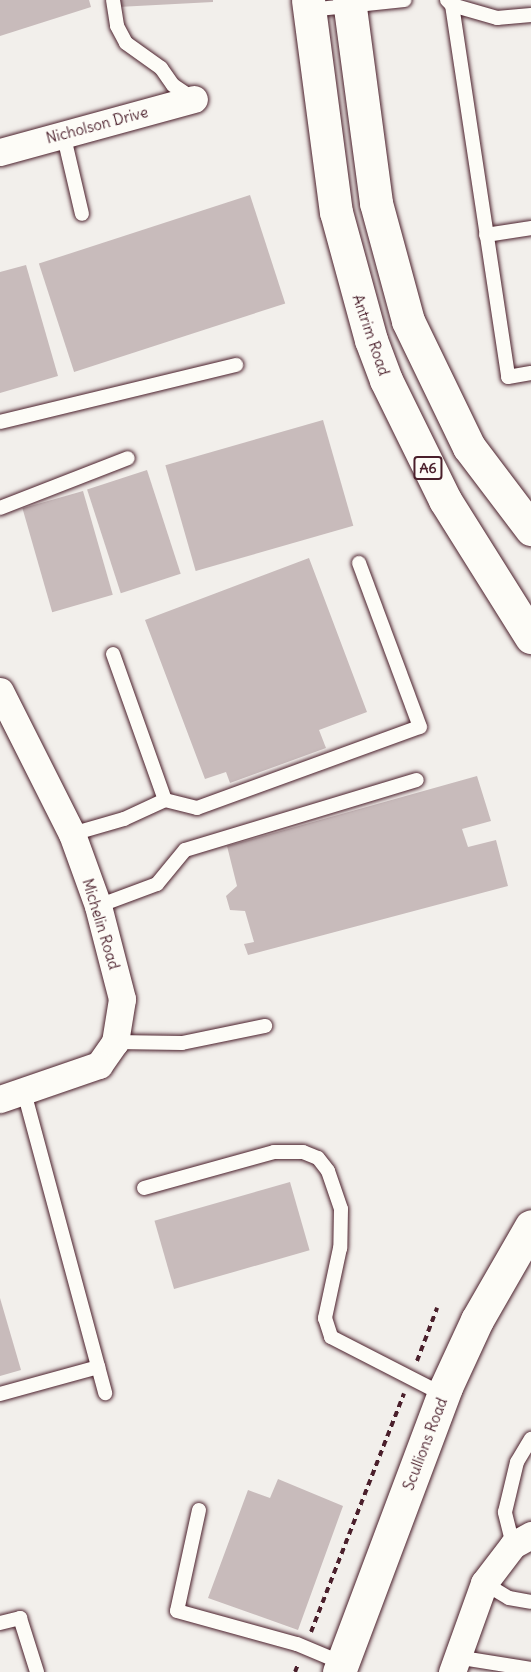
<!DOCTYPE html>
<html>
<head>
<meta charset="utf-8">
<style>
	body { margin:0 }
	#map { position:relative; width:531px; height:1672px; overflow:hidden; background:#f2efeb; font-family:Delius,sans-serif }
	div>[style] { position:absolute }
	.building>* { inset:0; background:#c8bbbb; transform-origin:0 0 }
	.path>* { height:4px; margin-top:-2px; transform-origin:0; background:repeating-linear-gradient(90deg,#4a1f2b 0 6px,transparent 0 10.5px) }
	.roads { filter:drop-shadow(0 0 2px #4a1f2b) drop-shadow(0 0 2px #4a1f2b) }
	.service>* { height:14px; margin:-7px; padding:0 7px; transform-origin:7px; border-radius:7px; background:#fdfcf7 }
	.minor>* { height:27px; margin:-13.5px; padding:0 13.5px; transform-origin:13.5px; border-radius:13.5px; background:#fdfcf7 }
	.secondary>* { height:33px; margin:-16.5px; padding:0 16.5px; transform-origin:16.5px; border-radius:16.5px; background:#fdfcf7 }
	.primary>* { height:33px; margin:-16.5px; padding:0 16.5px; transform-origin:16.5px; border-radius:16.5px; background:#fdfcf7 }
	span { translate:-50% -50%; white-space:nowrap; text-align:center; line-height:1.15; -webkit-text-stroke:4.5px #fdfcf7; paint-order:stroke }
	.shield-label span { padding:2px 4px; background:#fdfcf7; border:2px solid; border-radius:4px; -webkit-text-stroke-width:0 }
	.shield-label { font-size:14px; color:#4a1f2b; font-weight:700 }
	.street-label { font-size:15px; color:#4a1f2b }
</style>
</head>
<body>
<div id="map">
	<div class="building">
		<i style="clip-path:polygon(0 0,89px 0,91px 7px,0 36px)"></i>
		<i style="clip-path:polygon(118px 0,213px 0,213px 2px,118px 7px)"></i>
		<i style="left:250px;top:195px;width:114px;height:222px;rotate:72deg"></i>
		<i style="clip-path:polygon(26px 265px,58px 376px,0 393px,0 272px)"></i>
		<i style="left:323px;top:420px;width:110px;height:164px;rotate:74deg"></i>
		<i style="left:147px;top:470px;width:109px;height:63px;rotate:72deg"></i>
		<i style="left:83px;top:491px;width:108px;height:63px;rotate:74deg"></i>
		<i style="clip-path:polygon(309px 558px,367px 712px,319px 730px,326px 748px,230px 783px,226px 772px,205px 779px,145px 620px)"></i>
		<i style="clip-path:polygon(477px 776px,491px 821px,462px 829px,468px 847px,496px 840px,508px 886px,248px 955px,244px 944px,254px 942px,245px 911px,230px 910px,226px 896px,237px 886px,227px 846px)"></i>
		<i style="left:290px;top:1182px;width:71px;height:141px;rotate:74deg"></i>
		<i style="clip-path:polygon(0 1298px,21px 1370px,0 1376px)"></i>
		<i style="clip-path:polygon(278px 1479px,343px 1506px,298px 1630px,208px 1598px,248px 1490px,270px 1498px)"></i>
	</div>
	<div class="path">
		<i style="left:417px;top:1361px;width:57px;rotate:-69.3deg"></i>
		<i style="left:311px;top:1632px;width:256px;rotate:-68.7deg"></i>
		<i style="left:295px;top:1672px;width:9px;rotate:-69deg"></i>
	</div>
	<div class="roads">
		<div class="service">
			<i style="left:113px;top:0;width:26px;rotate:81deg"></i>
			<i style="left:117px;top:26px;width:19px;rotate:62deg"></i>
			<i style="left:126px;top:43px;width:43px;rotate:35.5deg"></i>
			<i style="left:161px;top:68px;width:21px;rotate:55deg"></i>
			<i style="left:173px;top:85px;width:25px;rotate:34deg"></i>
			<i style="left:447px;top:0;width:7px;rotate:45deg"></i>
			<i style="left:452px;top:5px;width:376px;rotate:81.4deg"></i>
			<i style="left:508px;top:377px;width:23px;rotate:-10deg"></i>
			<i style="left:452px;top:5px;width:47px;rotate:16.1deg"></i>
			<i style="left:497px;top:18px;width:34px;rotate:-5deg"></i>
			<i style="left:309px;top:10px;width:96px;rotate:-6deg"></i>
			<i style="left:63px;top:133px;width:83px;rotate:76.8deg"></i>
			<i style="left:486px;top:235px;width:46px;rotate:-8.8deg"></i>
			<i style="left:0;top:422px;width:243px;rotate:-13.6deg"></i>
			<i style="left:0;top:508px;width:137px;rotate:-21.3deg"></i>
			<i style="left:113px;top:654px;width:155px;rotate:70.4deg"></i>
			<i style="left:72px;top:834px;width:54px;rotate:-16.1deg"></i>
			<i style="left:124px;top:819px;width:45px;rotate:-24.9deg"></i>
			<i style="left:165px;top:800px;width:33px;rotate:14deg"></i>
			<i style="left:197px;top:808px;width:237px;rotate:-20deg"></i>
			<i style="left:420px;top:727px;width:175px;rotate:-110.4deg"></i>
			<i style="left:98px;top:906px;width:63px;rotate:-20.4deg"></i>
			<i style="left:157px;top:884px;width:44px;rotate:-50.5deg"></i>
			<i style="left:185px;top:850px;width:242px;rotate:-16.8deg"></i>
			<i style="left:115px;top:1042px;width:67px;rotate:0.9deg"></i>
			<i style="left:182px;top:1043px;width:85px;rotate:-11.6deg"></i>
			<i style="left:24px;top:1092px;width:312px;rotate:74.9deg"></i>
			<i style="left:144px;top:1188px;width:135px;rotate:-15.5deg"></i>
			<i style="left:274px;top:1152px;width:29px"></i>
			<i style="left:303px;top:1152px;width:16px;rotate:22deg"></i>
			<i style="left:318px;top:1158px;width:16px;rotate:52deg"></i>
			<i style="left:328px;top:1171px;width:40px;rotate:71.1deg"></i>
			<i style="left:341px;top:1209px;width:39px;rotate:91deg"></i>
			<i style="left:340px;top:1248px;width:72px;rotate:102.1deg"></i>
			<i style="left:325px;top:1318px;width:20px;rotate:72deg"></i>
			<i style="left:331px;top:1337px;width:127px;rotate:27.2deg"></i>
			<i style="left:0;top:1394px;width:102px;rotate:-15.4deg"></i>
			<i style="left:199px;top:1510px;width:103px;rotate:102.3deg"></i>
			<i style="left:177px;top:1611px;width:124px;rotate:15.4deg"></i>
			<i style="left:297px;top:1644px;width:49px;rotate:22.9deg"></i>
			<i style="left:513px;top:1545px;width:34px;rotate:-104deg"></i>
			<i style="left:505px;top:1512px;width:51px;rotate:-76.5deg"></i>
			<i style="left:517px;top:1462px;width:27px;rotate:-59deg"></i>
			<i style="left:484px;top:1583px;width:29px;rotate:31deg"></i>
			<i style="left:509px;top:1598px;width:22px;rotate:10deg"></i>
			<i style="left:0;top:1623px;width:21px;rotate:-14deg"></i>
			<i style="left:20px;top:1618px;width:57px;rotate:72.5deg"></i>
			<i style="left:456px;top:1657px;width:76px;rotate:9.1deg"></i>
		</div>
		<div class="minor">
			<i style="left:0;top:152px;width:201px;rotate:-15.3deg"></i>
			<i style="left:0;top:691px;width:160px;rotate:63.3deg"></i>
			<i style="left:72px;top:834px;width:77px;rotate:70.1deg"></i>
			<i style="left:98px;top:906px;width:96px;rotate:75.5deg"></i>
			<i style="left:122px;top:999px;width:44px;rotate:99.2deg"></i>
			<i style="left:115px;top:1042px;width:28px;rotate:125deg"></i>
			<i style="left:99px;top:1065px;width:105px;rotate:161deg"></i>
			<i style="left:452px;top:1672px;width:95px;rotate:-70.2deg"></i>
			<i style="left:484px;top:1583px;width:48px;rotate:-52.7deg"></i>
			<i style="left:513px;top:1545px;width:21px;rotate:-29deg"></i>
		</div>
		<div class="secondary">
			<i style="left:339px;top:1672px;width:304px;rotate:-69.4deg"></i>
			<i style="left:446px;top:1387px;width:74px;rotate:-65.2deg"></i>
			<i style="left:477px;top:1320px;width:108px;rotate:-60.1deg"></i>
		</div>
		<div class="primary">
			<i style="left:308px;top:0;width:214px;rotate:82.5deg"></i>
			<i style="left:336px;top:212px;width:133px;rotate:74.7deg"></i>
			<i style="left:371px;top:340px;width:43px;rotate:69.4deg"></i>
			<i style="left:386px;top:380px;width:134px;rotate:63.8deg"></i>
			<i style="left:445px;top:500px;width:162px;rotate:57.9deg"></i>
			<i style="left:349px;top:0;width:205px;rotate:82.4deg"></i>
			<i style="left:376px;top:203px;width:122px;rotate:74.8deg"></i>
			<i style="left:408px;top:321px;width:140px;rotate:64.2deg"></i>
			<i style="left:469px;top:447px;width:103px;rotate:52.9deg"></i>
		</div>
	</div>
	<div class="shield-label">
		<span style="left:428px;top:468px">A6</span>
	</div>
	<div class="street-label">
		<span style="left:97px;top:125px;rotate:-15deg">Nicholson Drive</span>
		<span style="left:371px;top:335px;rotate:71deg">Antrim Road</span>
		<span style="left:101px;top:924px;rotate:73deg">Michelin Road</span>
		<span style="left:425px;top:1444px;rotate:-69deg">Scullions Road</span>
	</div>
</div>
</body>
</html>
